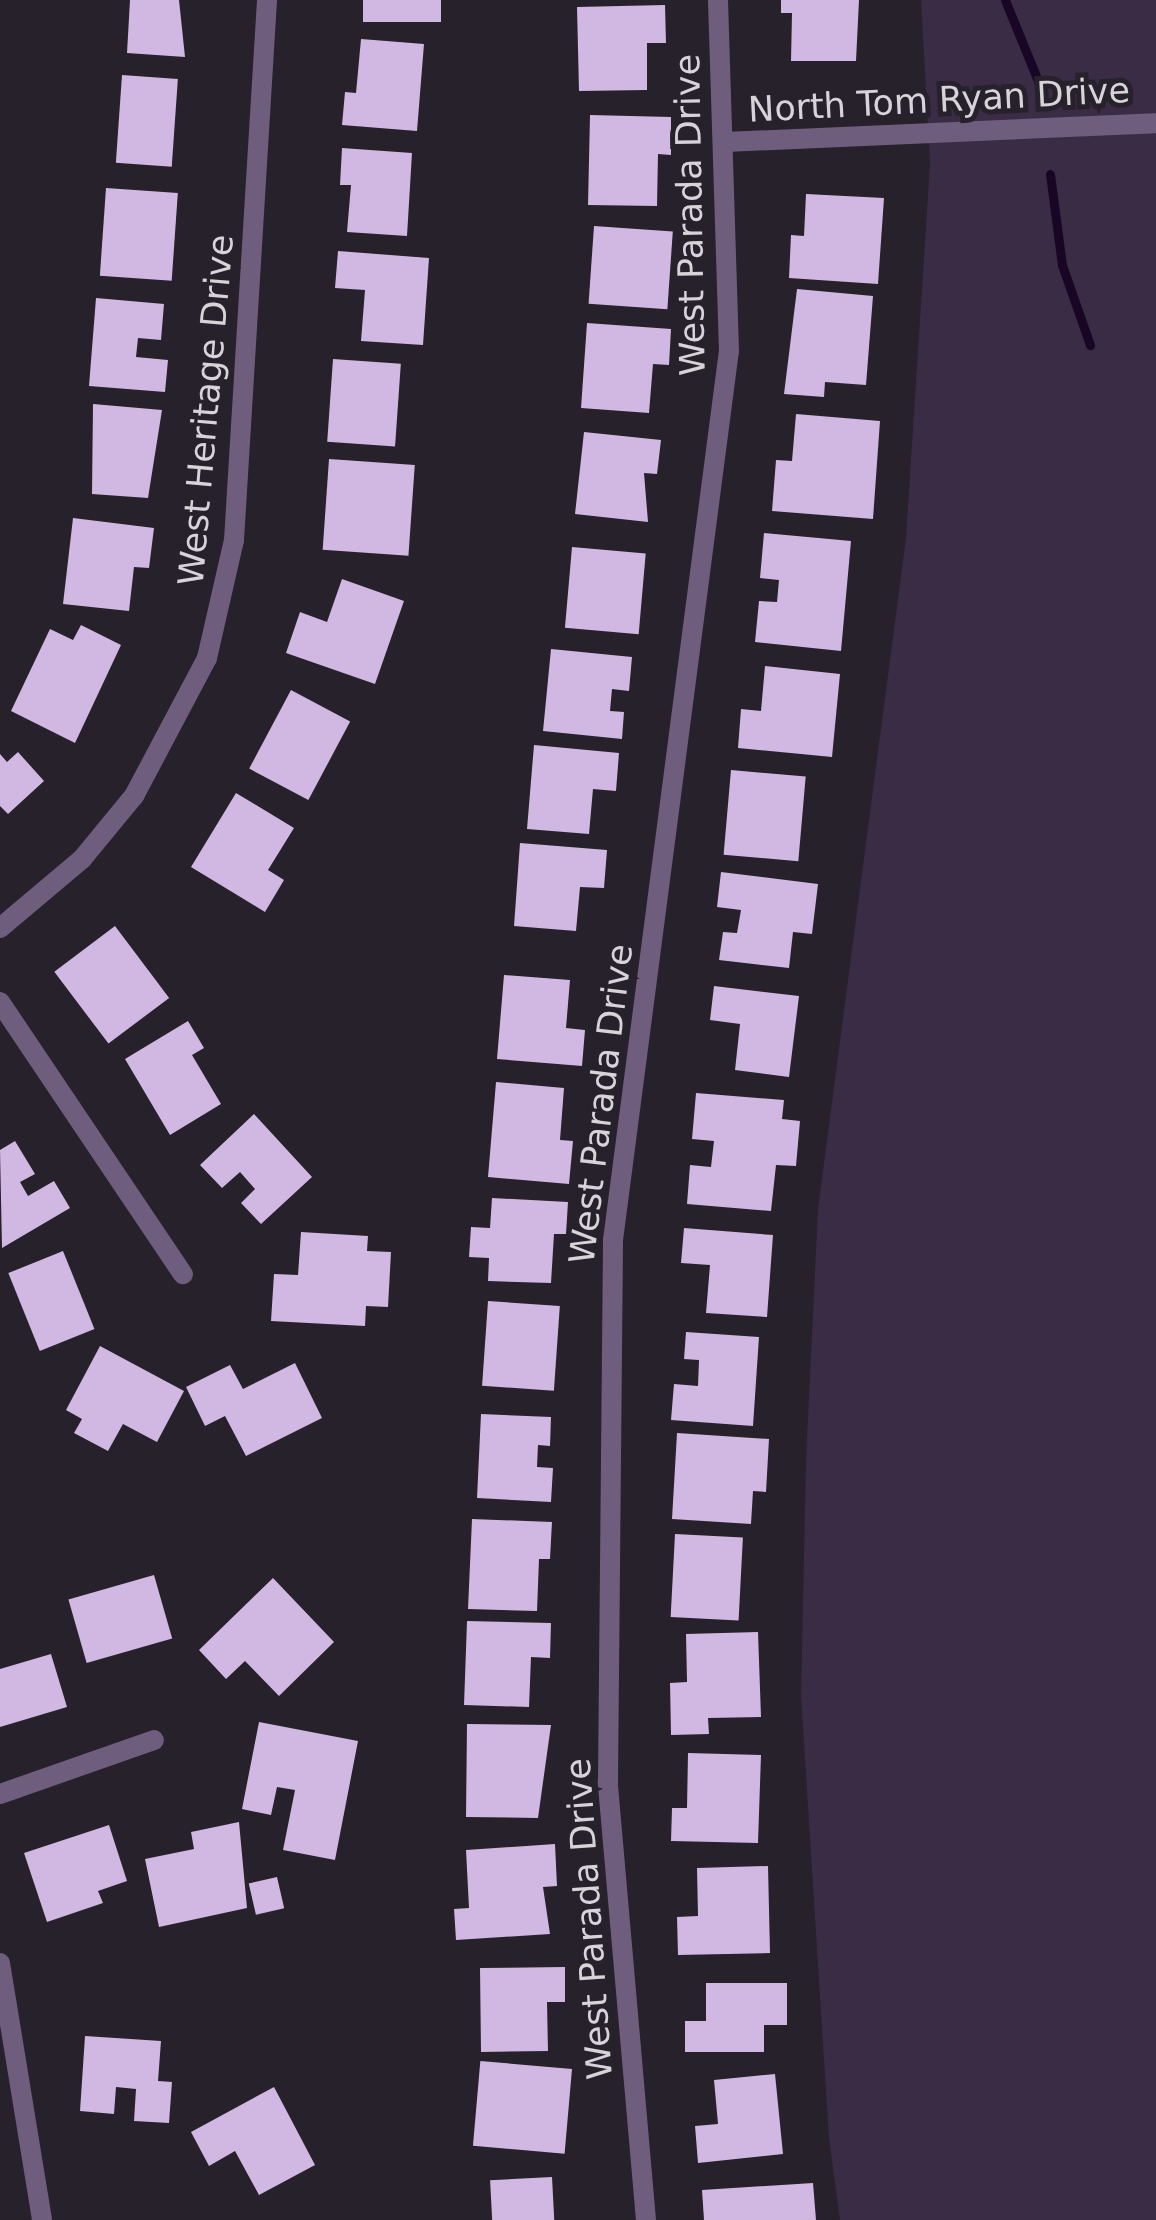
<!DOCTYPE html>
<html>
<head>
<meta charset="utf-8">
<style>
	body { margin:0 }
	#map { position:relative; width:1156px; height:2220px; overflow:hidden; background:#26212a; font-family:"DejaVu Sans",sans-serif }
	div>[style] { position:absolute }
	.green>* { inset:0; background:#3a2c45 }
	.stream>* { height:9px; margin:-4.5px; padding:0 4.5px; transform-origin:4.5px; border-radius:4.5px; background:#190626 }
	.building>* { inset:0; background:#d0b8e3; transform-origin:0 0 }
	.minor>* { height:20px; margin:-10px; padding:0 10px; transform-origin:10px; border-radius:10px; background:#6f5d7e }
	span { translate:-50% -50%; white-space:nowrap; text-align:center; line-height:1.15; -webkit-text-stroke:10px #26212a; paint-order:stroke }
	.street-label { font-size:35px; color:#d6d3d9 }
</style>
</head>
<body>
<div id="map">
	<div class="green">
		<i style="clip-path:polygon(921px 0,1156px 0,1156px 2220px,840px 2220px,829px 2138px,801px 1696px,806px 1460px,818px 1209px,906px 538px,930px 164px)"></i>
	</div>
	<div class="stream">
		<i style="left:1005px;top:0;width:95px;rotate:67.8deg"></i>
		<i style="left:1050px;top:174px;width:92px;rotate:82.5deg"></i>
		<i style="left:1062px;top:265px;width:85px;rotate:70.7deg"></i>
	</div>
	<div class="building">
		<i style="clip-path:polygon(130px 0,179px 0,185px 57px,127px 53px)"></i>
		<i style="left:363px;top:0;width:78px;height:22px"></i>
		<i style="clip-path:polygon(781px 0,859px 0,856px 61px,791px 61px,792px 13px,781px 13px)"></i>
		<i style="clip-path:polygon(665px 5px,666px 43px,647px 43px,647px 90px,579px 91px,577px 7px)"></i>
		<i style="clip-path:polygon(361px 39px,424px 44px,417px 131px,342px 125px,345px 92px,356px 93px)"></i>
		<i style="left:122px;top:75px;width:56px;height:88px;rotate:4deg"></i>
		<i style="clip-path:polygon(590px 115px,671px 117px,671px 155px,658px 154px,657px 206px,588px 205px)"></i>
		<i style="clip-path:polygon(342px 148px,412px 153px,407px 236px,347px 232px,351px 185px,340px 185px)"></i>
		<i style="left:106px;top:188px;width:72px;height:88px;rotate:4deg"></i>
		<i style="clip-path:polygon(806px 194px,884px 198px,878px 284px,789px 278px,791px 235px,804px 236px)"></i>
		<i style="left:594px;top:226px;width:79px;height:78px;rotate:4deg"></i>
		<i style="clip-path:polygon(338px 251px,429px 258px,423px 345px,361px 341px,365px 290px,335px 288px)"></i>
		<i style="clip-path:polygon(797px 289px,873px 296px,866px 385px,825px 382px,824px 397px,784px 394px)"></i>
		<i style="clip-path:polygon(96px 298px,164px 304px,161px 340px,138px 338px,136px 357px,168px 360px,165px 392px,89px 386px)"></i>
		<i style="clip-path:polygon(587px 323px,671px 329px,669px 365px,653px 364px,649px 413px,581px 408px)"></i>
		<i style="left:333px;top:359px;width:68px;height:83px;rotate:4deg"></i>
		<i style="clip-path:polygon(93px 404px,162px 410px,148px 498px,92px 494px)"></i>
		<i style="clip-path:polygon(796px 414px,880px 421px,873px 519px,772px 511px,776px 460px,792px 461px)"></i>
		<i style="clip-path:polygon(584px 432px,661px 440px,657px 474px,644px 473px,648px 522px,575px 514px)"></i>
		<i style="left:329px;top:459px;width:86px;height:91px;rotate:4deg"></i>
		<i style="clip-path:polygon(73px 518px,154px 528px,149px 568px,134px 567px,129px 611px,63px 604px)"></i>
		<i style="clip-path:polygon(764px 533px,851px 541px,841px 651px,755px 642px,759px 601px,777px 602px,779px 580px,760px 578px)"></i>
		<i style="left:572px;top:547px;width:74px;height:81px;rotate:5deg"></i>
		<i style="clip-path:polygon(342px 579px,404px 601px,375px 684px,286px 653px,300px 612px,327px 622px)"></i>
		<i style="clip-path:polygon(81px 625px,121px 645px,75px 743px,11px 711px,50px 629px,73px 640px)"></i>
		<i style="clip-path:polygon(551px 649px,632px 657px,629px 691px,612px 689px,610px 711px,624px 712px,622px 739px,543px 731px)"></i>
		<i style="clip-path:polygon(765px 666px,840px 674px,832px 757px,738px 748px,741px 709px,761px 711px)"></i>
		<i style="left:291px;top:690px;width:67px;height:89px;rotate:28deg"></i>
		<i style="clip-path:polygon(534px 745px,619px 753px,616px 791px,593px 789px,589px 834px,527px 829px)"></i>
		<i style="clip-path:polygon(18px 752px,44px 781px,8px 814px,0 806px,0 754px,7px 762px)"></i>
		<i style="left:731px;top:770px;width:75px;height:85px;rotate:5deg"></i>
		<i style="clip-path:polygon(236px 793px,294px 828px,268px 870px,284px 880px,265px 912px,191px 867px)"></i>
		<i style="clip-path:polygon(520px 843px,607px 850px,604px 888px,580px 887px,576px 931px,514px 926px)"></i>
		<i style="clip-path:polygon(721px 872px,818px 884px,812px 934px,793px 932px,789px 968px,719px 960px,723px 932px,737px 933px,741px 910px,717px 907px)"></i>
		<i style="left:115px;top:926px;width:90px;height:76px;rotate:53deg"></i>
		<i style="clip-path:polygon(504px 975px,570px 980px,566px 1028px,585px 1030px,582px 1066px,497px 1059px)"></i>
		<i style="clip-path:polygon(714px 986px,799px 996px,789px 1077px,735px 1070px,740px 1024px,710px 1020px)"></i>
		<i style="clip-path:polygon(188px 1021px,204px 1048px,192px 1055px,221px 1104px,170px 1135px,125px 1059px)"></i>
		<i style="clip-path:polygon(496px 1082px,564px 1088px,560px 1140px,573px 1141px,569px 1184px,488px 1177px)"></i>
		<i style="clip-path:polygon(696px 1093px,784px 1100px,782px 1119px,800px 1121px,796px 1166px,776px 1165px,771px 1211px,687px 1204px,690px 1165px,711px 1167px,714px 1141px,692px 1139px)"></i>
		<i style="clip-path:polygon(254px 1114px,312px 1177px,261px 1224px,241px 1203px,255px 1189px,240px 1172px,222px 1188px,200px 1165px)"></i>
		<i style="clip-path:polygon(15px 1141px,35px 1174px,20px 1182px,28px 1196px,54px 1181px,70px 1208px,2px 1248px,0 1150px)"></i>
		<i style="clip-path:polygon(492px 1198px,568px 1202px,566px 1234px,554px 1234px,551px 1283px,488px 1281px,489px 1258px,469px 1257px,471px 1227px,490px 1228px)"></i>
		<i style="clip-path:polygon(684px 1228px,773px 1235px,767px 1317px,706px 1313px,710px 1265px,681px 1263px)"></i>
		<i style="clip-path:polygon(301px 1232px,368px 1236px,367px 1251px,391px 1252px,388px 1307px,366px 1306px,365px 1326px,271px 1321px,274px 1274px,298px 1275px)"></i>
		<i style="left:63px;top:1251px;width:84px;height:59px;rotate:68deg"></i>
		<i style="left:488px;top:1301px;width:72px;height:85px;rotate:4deg"></i>
		<i style="clip-path:polygon(686px 1332px,759px 1337px,753px 1426px,671px 1420px,674px 1384px,698px 1386px,699px 1360px,684px 1359px)"></i>
		<i style="clip-path:polygon(100px 1346px,184px 1391px,157px 1442px,123px 1424px,108px 1451px,74px 1433px,82px 1419px,66px 1410px)"></i>
		<i style="clip-path:polygon(295px 1363px,322px 1418px,246px 1456px,225px 1416px,205px 1426px,186px 1387px,230px 1365px,243px 1389px)"></i>
		<i style="clip-path:polygon(481px 1414px,551px 1417px,550px 1446px,538px 1445px,537px 1467px,553px 1468px,551px 1502px,477px 1498px)"></i>
		<i style="clip-path:polygon(677px 1433px,769px 1439px,766px 1492px,753px 1491px,751px 1524px,672px 1519px)"></i>
		<i style="clip-path:polygon(472px 1519px,552px 1522px,550px 1559px,539px 1559px,537px 1611px,468px 1609px)"></i>
		<i style="left:675px;top:1534px;width:68px;height:83px;rotate:3deg"></i>
		<i style="left:154px;top:1575px;width:66px;height:89px;rotate:74deg"></i>
		<i style="clip-path:polygon(273px 1578px,334px 1642px,279px 1696px,245px 1661px,226px 1679px,199px 1650px)"></i>
		<i style="clip-path:polygon(467px 1621px,551px 1623px,550px 1658px,531px 1657px,529px 1707px,464px 1705px)"></i>
		<i style="clip-path:polygon(758px 1632px,761px 1717px,708px 1718px,709px 1734px,671px 1735px,670px 1683px,687px 1682px,686px 1634px)"></i>
		<i style="clip-path:polygon(51px 1654px,67px 1707px,0 1727px,0 1669px)"></i>
		<i style="clip-path:polygon(259px 1722px,358px 1741px,335px 1860px,283px 1850px,295px 1790px,277px 1787px,271px 1815px,242px 1809px)"></i>
		<i style="clip-path:polygon(467px 1724px,551px 1725px,538px 1818px,466px 1817px)"></i>
		<i style="clip-path:polygon(688px 1753px,761px 1755px,758px 1843px,671px 1841px,672px 1808px,687px 1808px)"></i>
		<i style="clip-path:polygon(239px 1822px,247px 1908px,159px 1927px,145px 1859px,194px 1849px,191px 1832px)"></i>
		<i style="clip-path:polygon(109px 1825px,127px 1881px,98px 1891px,103px 1903px,47px 1922px,24px 1853px)"></i>
		<i style="clip-path:polygon(555px 1844px,557px 1886px,543px 1887px,550px 1934px,456px 1940px,454px 1909px,469px 1908px,466px 1850px)"></i>
		<i style="clip-path:polygon(768px 1866px,770px 1953px,678px 1955px,677px 1917px,698px 1916px,697px 1868px)"></i>
		<i style="left:277px;top:1877px;width:32px;height:29px;rotate:77deg"></i>
		<i style="clip-path:polygon(565px 1967px,565px 2002px,547px 2002px,548px 2051px,481px 2052px,480px 1968px)"></i>
		<i style="clip-path:polygon(706px 1983px,787px 1983px,787px 2025px,764px 2025px,764px 2052px,685px 2052px,685px 2021px,706px 2021px)"></i>
		<i style="clip-path:polygon(85px 2036px,161px 2041px,158px 2081px,172px 2082px,169px 2123px,134px 2121px,136px 2089px,116px 2087px,114px 2114px,80px 2111px)"></i>
		<i style="left:572px;top:2069px;width:85px;height:92px;rotate:95deg"></i>
		<i style="clip-path:polygon(775px 2074px,783px 2154px,698px 2163px,695px 2126px,718px 2124px,714px 2080px)"></i>
		<i style="clip-path:polygon(274px 2087px,315px 2165px,259px 2195px,235px 2151px,209px 2166px,191px 2132px)"></i>
		<i style="left:552px;top:2177px;width:43px;height:62px;rotate:87deg"></i>
		<i style="clip-path:polygon(813px 2183px,816px 2220px,704px 2220px,702px 2190px)"></i>
	</div>
	<div class="minor">
		<i style="left:725px;top:142px;width:431px;rotate:-2.5deg"></i>
		<i style="left:0;top:928px;width:107px;rotate:-40.1deg"></i>
		<i style="left:82px;top:859px;width:82px;rotate:-50.5deg"></i>
		<i style="left:134px;top:796px;width:156px;rotate:-62.1deg"></i>
		<i style="left:207px;top:658px;width:121px;rotate:-77.1deg"></i>
		<i style="left:234px;top:540px;width:541px;rotate:-86.5deg"></i>
		<i style="left:0;top:1002px;width:328px;rotate:56.1deg"></i>
		<i style="left:0;top:1794px;width:163px;rotate:-19.3deg"></i>
		<i style="left:0;top:1963px;width:260px;rotate:80.7deg"></i>
		<i style="left:646px;top:2220px;width:440px;rotate:-95deg"></i>
		<i style="left:608px;top:1782px;width:542px;rotate:-89.47deg"></i>
		<i style="left:613px;top:1240px;width:897px;rotate:-82.57deg"></i>
		<i style="left:729px;top:351px;width:351px;rotate:-91.8deg"></i>
	</div>
	<div class="street-label">
		<span style="left:939px;top:100px;rotate:-3deg">North Tom Ryan Drive</span>
		<span style="left:690px;top:215px;rotate:-91deg">West Parada Drive</span>
		<span style="left:206px;top:410px;rotate:-85deg">West Heritage Drive</span>
		<span style="left:601px;top:1104px;rotate:-83deg">West Parada Drive</span>
		<span style="left:589px;top:1919px;rotate:-94deg">West Parada Drive</span>
	</div>
</div>
</body>
</html>
